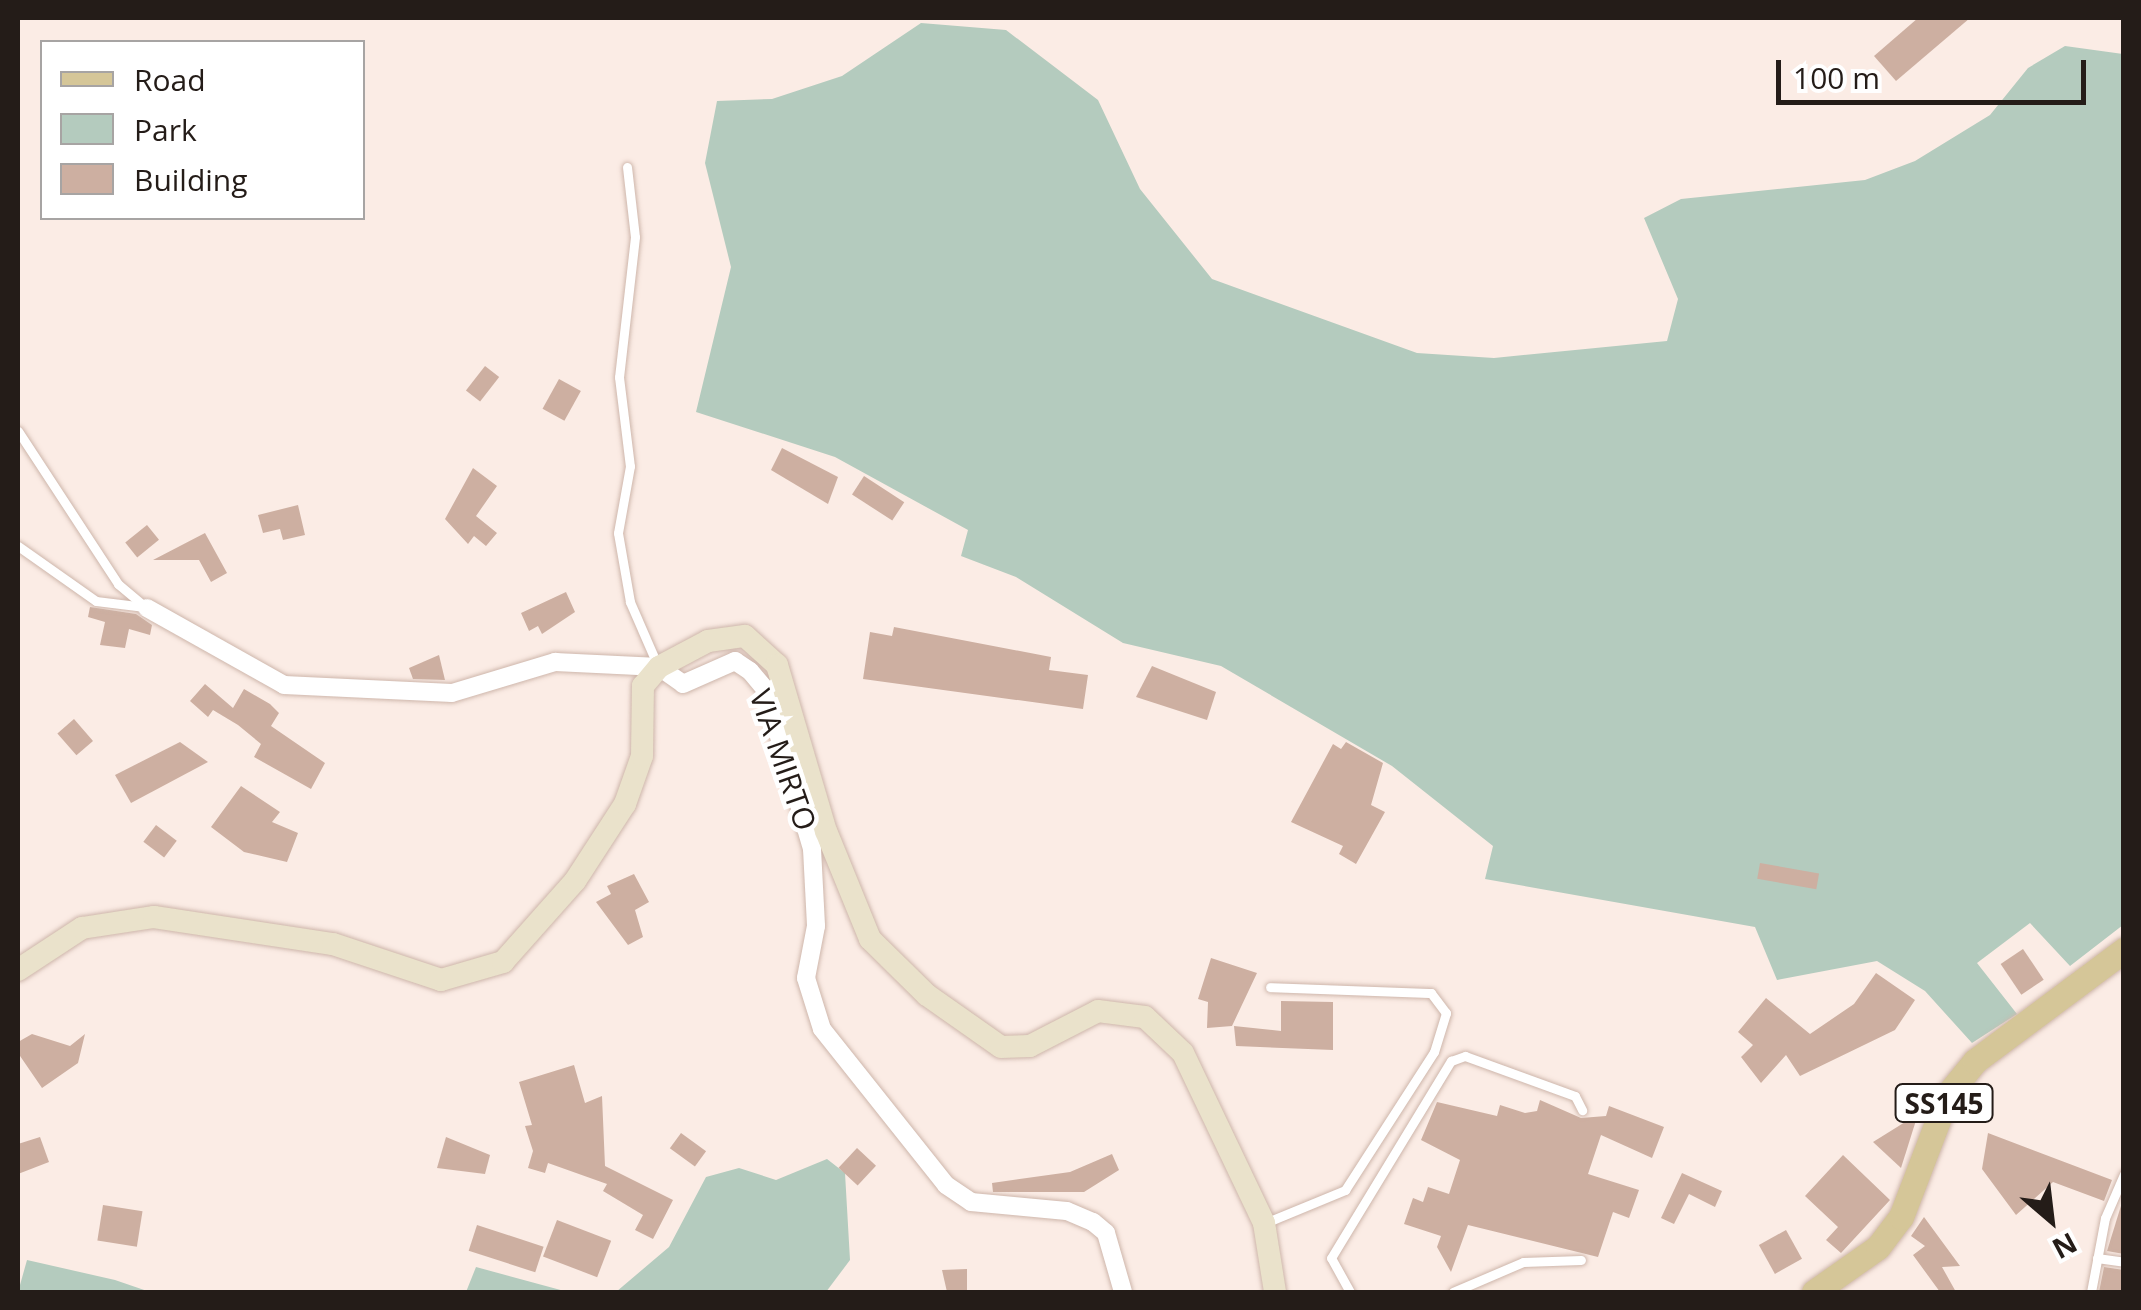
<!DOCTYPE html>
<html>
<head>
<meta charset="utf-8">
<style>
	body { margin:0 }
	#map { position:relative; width:2141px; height:1310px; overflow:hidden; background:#fbece5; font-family:"Open Sans",sans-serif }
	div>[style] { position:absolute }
	.green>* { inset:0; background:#b4cbbe }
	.building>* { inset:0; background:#cdafa1; transform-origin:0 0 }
	.roads { filter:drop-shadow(0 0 2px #ceb6ab) drop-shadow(0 0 2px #ceb6ab) }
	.lane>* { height:9px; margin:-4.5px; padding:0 4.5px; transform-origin:4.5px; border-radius:4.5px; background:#fff }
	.street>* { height:18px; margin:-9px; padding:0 9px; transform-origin:9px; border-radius:9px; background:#fff }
	.secondary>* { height:22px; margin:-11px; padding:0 11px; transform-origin:11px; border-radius:11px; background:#eae2cb }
	.primary>* { height:25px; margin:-12.5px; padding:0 12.5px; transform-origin:12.5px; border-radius:12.5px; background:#d5c698 }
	span { translate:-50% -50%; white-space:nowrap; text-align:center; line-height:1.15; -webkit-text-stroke:9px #fff; paint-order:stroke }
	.shield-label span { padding:2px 8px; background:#fff; border:2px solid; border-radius:8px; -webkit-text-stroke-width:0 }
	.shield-label { font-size:28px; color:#241c18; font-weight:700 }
	.street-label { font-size:30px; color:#241c18 }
	.frame { position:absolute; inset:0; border:20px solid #241c18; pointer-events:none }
	.legend { position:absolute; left:40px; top:40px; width:325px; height:180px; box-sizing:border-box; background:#fff; border:2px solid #a7a4a3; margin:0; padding:12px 18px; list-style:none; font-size:30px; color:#241c18 }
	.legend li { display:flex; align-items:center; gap:20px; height:50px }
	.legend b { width:50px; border:2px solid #a7a4a3 }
	.north { position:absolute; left:2001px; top:1170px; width:100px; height:100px; -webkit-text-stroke:8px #fff; paint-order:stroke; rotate:152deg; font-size:28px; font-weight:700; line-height:40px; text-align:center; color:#241c18 }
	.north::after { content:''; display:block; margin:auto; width:35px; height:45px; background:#241c18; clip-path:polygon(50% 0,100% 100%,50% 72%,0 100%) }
	.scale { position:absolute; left:1776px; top:60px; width:310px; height:45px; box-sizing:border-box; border:5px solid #241c18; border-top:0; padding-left:12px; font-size:30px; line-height:35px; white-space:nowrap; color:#241c18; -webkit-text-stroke:8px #fff; paint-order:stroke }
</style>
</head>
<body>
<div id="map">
	<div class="green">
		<i style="clip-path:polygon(921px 23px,1006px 30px,1098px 100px,1140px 189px,1212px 279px,1417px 353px,1494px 358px,1667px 341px,1678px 299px,1644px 218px,1681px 199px,1865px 180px,1915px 161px,1990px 115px,2028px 68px,2065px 46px,2123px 54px,2123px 925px,2070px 966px,2030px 923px,1977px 963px,2017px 1014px,1972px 1043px,1925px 991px,1877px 961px,1777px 980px,1755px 927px,1485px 879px,1493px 846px,1392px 766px,1221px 666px,1123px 643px,1016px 577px,961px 556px,968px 530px,835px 457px,696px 412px,731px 267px,705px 163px,717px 101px,772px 99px,842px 76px)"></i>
		<i style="clip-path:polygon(827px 1159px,845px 1173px,850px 1260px,826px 1292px,616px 1292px,669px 1247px,706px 1177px,739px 1168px,776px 1180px)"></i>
		<i style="clip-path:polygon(27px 1260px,115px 1280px,150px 1292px,18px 1292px)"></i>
		<i style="clip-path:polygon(476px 1267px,568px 1292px,466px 1292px)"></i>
	</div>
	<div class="building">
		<i style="clip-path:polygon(1918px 18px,1970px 18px,1896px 81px,1874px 56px)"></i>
		<i style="left:485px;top:366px;width:18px;height:31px;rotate:38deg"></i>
		<i style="left:559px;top:379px;width:25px;height:34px;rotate:29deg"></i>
		<i style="clip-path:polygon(782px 448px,838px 477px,828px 504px,771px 470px)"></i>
		<i style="clip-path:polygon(473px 468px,497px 486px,476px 516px,497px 533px,486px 546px,474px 536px,468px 544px,445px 519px)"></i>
		<i style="left:864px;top:476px;width:48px;height:22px;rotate:33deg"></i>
		<i style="clip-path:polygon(298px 505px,305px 535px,283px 540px,280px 529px,263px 533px,258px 515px)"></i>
		<i style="left:147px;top:525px;width:19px;height:28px;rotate:51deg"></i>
		<i style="clip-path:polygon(205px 533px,227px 573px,211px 582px,199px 560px,153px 560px)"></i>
		<i style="clip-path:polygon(566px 592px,575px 612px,542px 634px,538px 626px,529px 631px,521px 613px)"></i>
		<i style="clip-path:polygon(90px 607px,136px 614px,152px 625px,150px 635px,129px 629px,125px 648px,100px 645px,105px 622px,88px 617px)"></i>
		<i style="clip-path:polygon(894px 627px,1051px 657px,1049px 670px,1088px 675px,1083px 709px,863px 679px,870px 632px,892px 636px)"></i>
		<i style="clip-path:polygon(439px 655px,445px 680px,413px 679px,409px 668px)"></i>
		<i style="clip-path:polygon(1152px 666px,1216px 692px,1207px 720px,1136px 697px)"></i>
		<i style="clip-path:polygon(205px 684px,233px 708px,244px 689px,270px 704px,279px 713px,271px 726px,325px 763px,311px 789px,254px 757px,261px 744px,238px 725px,213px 710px,208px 717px,190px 701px)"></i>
		<i style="left:74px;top:719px;width:29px;height:22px;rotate:49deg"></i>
		<i style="clip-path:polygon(180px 742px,208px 762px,131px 803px,115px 775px)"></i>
		<i style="clip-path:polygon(1346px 742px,1383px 763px,1371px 805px,1385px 812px,1356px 864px,1339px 854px,1343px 846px,1291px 822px,1333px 744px,1341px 749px)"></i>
		<i style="clip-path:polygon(241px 786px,280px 812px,272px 822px,298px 833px,287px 862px,244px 852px,211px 827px)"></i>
		<i style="left:156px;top:825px;width:26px;height:21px;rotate:37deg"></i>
		<i style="left:1760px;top:863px;width:60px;height:16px;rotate:10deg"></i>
		<i style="clip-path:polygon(634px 874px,649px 902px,635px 910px,643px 937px,628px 945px,596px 902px,611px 894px,607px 886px)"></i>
		<i style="left:2023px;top:949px;width:37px;height:27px;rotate:56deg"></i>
		<i style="clip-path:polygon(1211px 958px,1257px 973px,1232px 1026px,1207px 1028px,1208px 1002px,1198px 999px)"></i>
		<i style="clip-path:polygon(1876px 973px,1915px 1000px,1895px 1030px,1800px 1076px,1786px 1055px,1761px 1083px,1741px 1057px,1753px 1045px,1738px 1032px,1766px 998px,1810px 1034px,1854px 1004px)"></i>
		<i style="clip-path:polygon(1281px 1001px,1333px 1002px,1333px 1050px,1236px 1046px,1234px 1026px,1281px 1031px)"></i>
		<i style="clip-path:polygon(32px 1034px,70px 1046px,85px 1034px,78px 1063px,42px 1088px,18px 1053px,18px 1042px)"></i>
		<i style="clip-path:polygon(574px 1065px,585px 1103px,602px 1096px,605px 1166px,673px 1200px,653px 1239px,635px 1230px,643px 1215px,603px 1191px,607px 1184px,548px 1163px,545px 1173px,528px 1168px,533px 1151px,525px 1126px,532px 1125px,519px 1082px)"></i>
		<i style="clip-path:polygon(1540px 1100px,1581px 1118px,1606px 1116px,1609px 1106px,1664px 1127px,1652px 1158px,1601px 1135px,1588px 1174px,1639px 1190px,1629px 1218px,1613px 1212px,1598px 1257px,1468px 1225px,1451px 1272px,1437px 1247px,1441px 1236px,1404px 1224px,1413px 1198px,1423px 1202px,1428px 1187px,1449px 1194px,1460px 1160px,1421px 1140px,1437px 1102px,1497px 1116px,1500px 1105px,1525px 1113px,1537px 1111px)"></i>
		<i style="clip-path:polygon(1918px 1114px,1901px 1168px,1873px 1142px)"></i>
		<i style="left:681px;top:1133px;width:31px;height:19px;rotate:36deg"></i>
		<i style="clip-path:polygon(1988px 1133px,2112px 1180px,2104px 1201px,2053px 1182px,2016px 1215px,1982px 1169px)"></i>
		<i style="clip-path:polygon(40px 1137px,49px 1162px,18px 1174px,18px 1144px)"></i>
		<i style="clip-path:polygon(446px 1137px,490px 1155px,485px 1174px,437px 1168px)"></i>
		<i style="left:857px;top:1148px;width:26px;height:27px;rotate:43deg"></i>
		<i style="clip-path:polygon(1112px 1154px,1119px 1170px,1084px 1192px,993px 1192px,992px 1183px,1070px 1172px)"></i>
		<i style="clip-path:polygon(1843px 1155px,1890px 1200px,1841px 1253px,1826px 1240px,1838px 1227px,1805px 1196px)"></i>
		<i style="clip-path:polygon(1682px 1173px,1722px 1191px,1715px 1207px,1689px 1194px,1674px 1224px,1661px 1218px)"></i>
		<i style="clip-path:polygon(2124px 1196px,2124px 1254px,2107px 1251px)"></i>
		<i style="left:103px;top:1205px;width:40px;height:36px;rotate:9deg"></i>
		<i style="clip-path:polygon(1924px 1217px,1960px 1266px,1942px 1267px,1956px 1292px,1940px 1292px,1913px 1255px,1925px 1246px,1911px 1236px)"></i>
		<i style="left:557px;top:1220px;width:58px;height:39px;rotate:21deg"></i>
		<i style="left:477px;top:1225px;width:70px;height:27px;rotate:18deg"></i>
		<i style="left:1786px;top:1230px;width:33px;height:31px;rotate:61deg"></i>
		<i style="clip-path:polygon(2104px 1267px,2124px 1270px,2124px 1292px,2099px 1292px)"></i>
		<i style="clip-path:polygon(967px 1269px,967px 1292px,947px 1292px,942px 1270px)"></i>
	</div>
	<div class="roads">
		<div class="lane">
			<i style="left:627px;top:167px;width:70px;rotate:83.5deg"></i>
			<i style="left:635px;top:237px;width:141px;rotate:96.5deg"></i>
			<i style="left:619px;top:377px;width:90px;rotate:83deg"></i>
			<i style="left:630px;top:466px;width:68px;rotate:100.2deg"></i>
			<i style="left:618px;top:533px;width:70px;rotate:80.1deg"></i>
			<i style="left:630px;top:602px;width:68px;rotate:66.5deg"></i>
			<i style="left:18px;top:431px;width:183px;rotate:56.8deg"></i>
			<i style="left:118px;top:584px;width:38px;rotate:40deg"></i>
			<i style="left:18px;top:546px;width:95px;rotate:35.2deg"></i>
			<i style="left:96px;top:601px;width:49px;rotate:7deg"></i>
			<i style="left:1265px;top:1223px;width:87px;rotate:-22.4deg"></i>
			<i style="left:1345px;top:1190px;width:164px;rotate:-57.2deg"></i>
			<i style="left:1434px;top:1052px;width:41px;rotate:-72.9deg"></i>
			<i style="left:1446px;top:1013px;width:25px;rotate:-127deg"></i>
			<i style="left:1431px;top:993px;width:161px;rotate:-177.9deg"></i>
			<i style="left:2097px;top:1258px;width:27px;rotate:8deg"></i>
			<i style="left:1350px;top:1292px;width:39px;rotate:-119deg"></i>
			<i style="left:1331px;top:1258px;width:231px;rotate:-58.7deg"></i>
			<i style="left:1451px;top:1061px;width:15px;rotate:-20deg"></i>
			<i style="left:1465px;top:1056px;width:117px;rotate:20deg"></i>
			<i style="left:1575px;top:1096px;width:16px;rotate:63deg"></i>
			<i style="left:1453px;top:1292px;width:76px;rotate:-23.2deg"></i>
			<i style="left:1523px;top:1262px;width:58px;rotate:-2deg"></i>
			<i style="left:2091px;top:1292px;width:75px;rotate:-79.3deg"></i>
			<i style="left:2105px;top:1218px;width:48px;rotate:-66.6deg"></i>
		</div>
		<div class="street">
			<i style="left:147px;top:608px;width:157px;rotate:29.3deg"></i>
			<i style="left:284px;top:685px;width:168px;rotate:2.7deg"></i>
			<i style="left:452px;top:693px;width:108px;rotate:-16.8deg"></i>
			<i style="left:555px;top:662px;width:104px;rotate:2.8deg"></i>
			<i style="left:659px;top:667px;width:29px;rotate:35deg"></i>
			<i style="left:683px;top:684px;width:57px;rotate:-23.9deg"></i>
			<i style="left:735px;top:661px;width:18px;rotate:34deg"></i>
			<i style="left:750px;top:671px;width:23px;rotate:50deg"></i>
			<i style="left:765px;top:689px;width:167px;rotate:73.6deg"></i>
			<i style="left:812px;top:849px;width:77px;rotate:87deg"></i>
			<i style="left:816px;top:926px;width:53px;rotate:100.9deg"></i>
			<i style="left:806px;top:978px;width:53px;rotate:72.6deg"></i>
			<i style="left:822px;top:1029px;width:199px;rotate:51.5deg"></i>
			<i style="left:946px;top:1185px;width:30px;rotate:34deg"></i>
			<i style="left:971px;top:1202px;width:96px;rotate:5.4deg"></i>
			<i style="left:1067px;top:1211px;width:28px;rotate:23deg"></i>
			<i style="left:1093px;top:1222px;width:17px;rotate:40deg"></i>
			<i style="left:1106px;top:1233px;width:61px;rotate:73.9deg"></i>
		</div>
		<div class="secondary">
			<i style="left:18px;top:970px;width:77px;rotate:-33.3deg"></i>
			<i style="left:82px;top:928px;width:73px;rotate:-8.7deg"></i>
			<i style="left:154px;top:917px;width:181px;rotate:8.6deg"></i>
			<i style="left:333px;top:944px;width:114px;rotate:18.4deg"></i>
			<i style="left:441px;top:980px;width:65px;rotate:-16.2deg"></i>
			<i style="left:503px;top:962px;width:108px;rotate:-48.4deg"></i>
			<i style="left:575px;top:881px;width:92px;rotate:-57deg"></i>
			<i style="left:625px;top:804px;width:51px;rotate:-70.5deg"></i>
			<i style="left:642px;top:756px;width:70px;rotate:-89.2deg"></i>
			<i style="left:643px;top:686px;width:25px;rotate:-50deg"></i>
			<i style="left:659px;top:667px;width:55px;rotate:-28deg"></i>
			<i style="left:708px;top:641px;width:37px;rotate:-8deg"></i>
			<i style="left:745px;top:636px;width:43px;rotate:42.2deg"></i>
			<i style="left:777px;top:665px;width:173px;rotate:73.6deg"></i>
			<i style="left:826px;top:831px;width:117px;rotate:67.8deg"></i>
			<i style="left:870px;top:939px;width:80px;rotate:44.5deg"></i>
			<i style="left:927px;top:995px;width:90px;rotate:35.1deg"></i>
			<i style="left:1001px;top:1047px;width:29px;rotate:-2deg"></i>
			<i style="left:1030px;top:1046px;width:76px;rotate:-27.2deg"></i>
			<i style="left:1098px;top:1011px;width:47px;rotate:7.3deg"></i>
			<i style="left:1145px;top:1017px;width:52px;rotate:43.5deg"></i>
			<i style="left:1183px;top:1053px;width:188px;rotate:64.5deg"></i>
			<i style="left:1264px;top:1223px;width:70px;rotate:80.9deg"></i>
		</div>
		<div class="primary">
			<i style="left:1814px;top:1292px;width:78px;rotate:-35.1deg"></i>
			<i style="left:1878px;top:1247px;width:38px;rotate:-53deg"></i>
			<i style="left:1901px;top:1217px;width:132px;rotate:-69.1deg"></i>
			<i style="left:1948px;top:1094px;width:43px;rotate:-50.7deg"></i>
			<i style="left:1975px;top:1061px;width:186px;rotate:-36.7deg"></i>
		</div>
	</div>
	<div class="shield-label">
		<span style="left:1944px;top:1103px">SS145</span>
	</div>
	<div class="street-label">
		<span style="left:783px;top:760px;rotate:71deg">VIA MIRTO</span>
	</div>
	<div class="frame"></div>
	<ul class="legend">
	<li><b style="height:12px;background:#d5c698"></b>Road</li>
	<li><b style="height:28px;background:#b4cbbe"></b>Park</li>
	<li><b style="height:28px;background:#cdafa1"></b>Building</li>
	</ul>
	<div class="north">N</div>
	<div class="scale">100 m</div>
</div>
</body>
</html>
